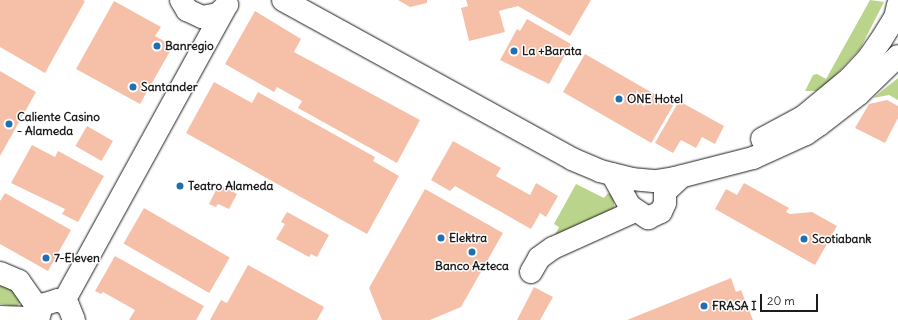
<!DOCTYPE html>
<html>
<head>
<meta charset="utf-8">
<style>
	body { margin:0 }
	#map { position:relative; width:898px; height:320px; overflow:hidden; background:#fff; font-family:Delius,sans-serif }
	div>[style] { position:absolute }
	.green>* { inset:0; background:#bad48b }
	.building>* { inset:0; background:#f6c0a8; transform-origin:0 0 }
	.roads { filter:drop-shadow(0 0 1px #1c1c1c) drop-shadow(0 0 1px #1c1c1c) }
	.tertiary>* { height:22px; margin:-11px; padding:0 11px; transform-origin:11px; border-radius:11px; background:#fff }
	.secondary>* { height:22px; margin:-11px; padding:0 11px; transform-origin:11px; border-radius:11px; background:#fff }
	.dots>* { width:11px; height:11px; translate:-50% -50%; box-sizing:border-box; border:2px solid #fff; border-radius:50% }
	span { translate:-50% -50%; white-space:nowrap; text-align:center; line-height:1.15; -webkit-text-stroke:3px #fff; paint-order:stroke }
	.poi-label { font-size:12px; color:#1c1c1c; font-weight:700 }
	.left { translate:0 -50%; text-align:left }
	.scale { position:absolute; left:760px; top:294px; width:58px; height:18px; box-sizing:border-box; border:2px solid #1c1c1c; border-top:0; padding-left:5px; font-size:12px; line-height:14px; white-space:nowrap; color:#1c1c1c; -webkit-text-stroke:3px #fff; paint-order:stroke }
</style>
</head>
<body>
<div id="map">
	<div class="green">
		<i style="clip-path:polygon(870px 0,884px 2px,860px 49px,828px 83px,816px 91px,805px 91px,813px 75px,817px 74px,826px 79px)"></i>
		<i style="clip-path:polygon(898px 78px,898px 100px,889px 95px,873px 98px)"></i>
		<i style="clip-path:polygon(576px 184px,604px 198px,608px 193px,613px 195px,615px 213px,554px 237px,559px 227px,554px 224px)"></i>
		<i style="clip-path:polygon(0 280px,20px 289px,22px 301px,16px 307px,0 304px)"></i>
	</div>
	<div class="building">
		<i style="clip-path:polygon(0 0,83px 0,85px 1px,45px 73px,0 47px)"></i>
		<i style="clip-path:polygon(398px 0,427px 0,427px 3px,410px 7px)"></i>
		<i style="clip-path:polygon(466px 0,591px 0,570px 36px,518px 6px,499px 11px,505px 32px,469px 41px,461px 8px,468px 6px)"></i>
		<i style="clip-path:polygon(114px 1px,161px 27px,155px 36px,173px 46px,140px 104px,76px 69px)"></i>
		<i style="clip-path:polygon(255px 11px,301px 39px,294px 52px,420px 120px,397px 163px,298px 108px,302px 101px,277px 87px,274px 92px,225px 64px)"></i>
		<i style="clip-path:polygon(527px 19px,571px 44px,549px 84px,500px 60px,517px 29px,520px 31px)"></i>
		<i style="left:585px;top:54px;width:102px;height:44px;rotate:30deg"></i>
		<i style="clip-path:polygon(0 71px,36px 92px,0 156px)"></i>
		<i style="clip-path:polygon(214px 82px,252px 103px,258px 92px,375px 157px,373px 161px,399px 176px,367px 234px,186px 133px)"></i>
		<i style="clip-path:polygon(887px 100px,898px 106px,898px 118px,885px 143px,855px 128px,869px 104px)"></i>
		<i style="clip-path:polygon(679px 101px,724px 126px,715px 144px,702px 137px,696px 148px,681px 140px,673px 153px,655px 143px)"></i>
		<i style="left:87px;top:126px;width:30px;height:23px;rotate:30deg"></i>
		<i style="clip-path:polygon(453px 141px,501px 168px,496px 176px,530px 195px,536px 183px,558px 196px,546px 217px,540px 213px,531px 229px,455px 186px,450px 191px,431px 180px)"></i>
		<i style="clip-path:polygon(32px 145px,55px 157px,58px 151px,104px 176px,78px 222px,62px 214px,65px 209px,11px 183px)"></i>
		<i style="clip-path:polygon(744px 183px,789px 208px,786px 212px,790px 214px,812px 212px,837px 226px,815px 265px,715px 209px,726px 189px,737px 195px)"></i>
		<i style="clip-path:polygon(222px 186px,237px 194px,229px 209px,218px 204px,216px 207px,209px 204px,217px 188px,220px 190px)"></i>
		<i style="clip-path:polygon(425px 189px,503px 233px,461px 307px,430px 320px,382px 320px,369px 288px)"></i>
		<i style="clip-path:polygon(5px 193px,71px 230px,48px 271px,0 244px,0 201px)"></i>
		<i style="left:144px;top:208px;width:99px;height:41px;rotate:30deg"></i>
		<i style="clip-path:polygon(287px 212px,329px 235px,317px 257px,311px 254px,309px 257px,276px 239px,285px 224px,281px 222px)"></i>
		<i style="clip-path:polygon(115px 256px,204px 306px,196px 320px,129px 320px,135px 310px,103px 292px,101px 294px,95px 291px)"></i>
		<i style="clip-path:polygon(248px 265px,324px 307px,317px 320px,210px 320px,221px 300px,227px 303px)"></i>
		<i style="clip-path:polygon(731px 278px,736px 292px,741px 290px,753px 320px,627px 320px)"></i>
		<i style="clip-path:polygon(534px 287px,553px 297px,540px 320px,517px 320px)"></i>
	</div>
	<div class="roads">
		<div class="tertiary">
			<i style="left:181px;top:0;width:12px;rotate:59deg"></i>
			<i style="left:187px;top:10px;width:17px;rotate:25deg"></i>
			<i style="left:202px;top:17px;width:16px;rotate:-11deg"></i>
			<i style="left:218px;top:14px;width:13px;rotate:-45deg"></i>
			<i style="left:283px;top:0;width:330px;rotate:28.8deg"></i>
			<i style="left:572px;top:159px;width:30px;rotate:23deg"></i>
			<i style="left:600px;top:171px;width:32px;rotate:14deg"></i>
			<i style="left:631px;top:179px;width:25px;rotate:5deg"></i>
			<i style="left:656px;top:181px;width:19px;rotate:-9deg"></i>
			<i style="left:675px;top:178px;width:81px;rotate:-14.4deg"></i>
			<i style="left:753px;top:158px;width:58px;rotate:-24.4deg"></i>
			<i style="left:806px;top:134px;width:16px;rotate:-35deg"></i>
			<i style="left:819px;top:125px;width:51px;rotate:-37.8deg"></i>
			<i style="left:859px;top:94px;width:54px;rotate:-44.3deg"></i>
			<i style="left:762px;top:139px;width:47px;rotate:-28.2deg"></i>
			<i style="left:803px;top:117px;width:60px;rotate:-39.6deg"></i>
			<i style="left:849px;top:79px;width:26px;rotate:-47deg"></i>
			<i style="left:867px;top:60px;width:24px;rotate:-55deg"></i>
			<i style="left:881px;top:40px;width:26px;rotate:-58deg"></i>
			<i style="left:895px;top:18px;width:13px;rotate:-77deg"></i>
			<i style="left:612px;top:174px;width:37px;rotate:61deg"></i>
			<i style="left:630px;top:206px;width:22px;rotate:34deg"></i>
			<i style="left:648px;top:218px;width:14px;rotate:-25deg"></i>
			<i style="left:661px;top:212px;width:10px;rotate:-66deg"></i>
			<i style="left:665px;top:203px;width:11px;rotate:-90deg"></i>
			<i style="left:665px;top:192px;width:23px;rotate:-43deg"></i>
			<i style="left:531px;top:272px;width:16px;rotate:-60deg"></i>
			<i style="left:539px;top:258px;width:17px;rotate:-36deg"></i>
			<i style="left:553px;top:248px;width:90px;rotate:-24.3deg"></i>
			<i style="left:64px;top:301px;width:334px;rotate:-61.2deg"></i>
			<i style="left:38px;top:320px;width:16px;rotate:-75deg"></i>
			<i style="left:42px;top:305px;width:17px;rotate:-17deg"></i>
			<i style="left:58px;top:300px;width:11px;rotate:27deg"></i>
			<i style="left:68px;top:305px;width:16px;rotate:68deg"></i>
		</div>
		<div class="secondary">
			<i style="left:0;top:273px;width:21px;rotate:23deg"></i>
			<i style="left:19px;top:281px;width:35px;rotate:55deg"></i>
			<i style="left:0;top:317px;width:24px;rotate:2deg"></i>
			<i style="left:24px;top:318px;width:14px;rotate:-12deg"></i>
		</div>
	</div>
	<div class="dots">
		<i style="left:157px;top:46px;background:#1f6fb2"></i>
		<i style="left:514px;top:51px;background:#1f6fb2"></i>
		<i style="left:133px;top:87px;background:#1f6fb2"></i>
		<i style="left:619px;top:99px;background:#1f6fb2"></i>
		<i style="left:9px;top:124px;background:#1f6fb2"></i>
		<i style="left:180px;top:186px;background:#1f6fb2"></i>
		<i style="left:441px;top:238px;background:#1f6fb2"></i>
		<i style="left:804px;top:239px;background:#1f6fb2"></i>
		<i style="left:472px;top:252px;background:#1f6fb2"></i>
		<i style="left:46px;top:258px;background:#1f6fb2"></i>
		<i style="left:704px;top:306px;background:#1f6fb2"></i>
	</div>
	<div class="poi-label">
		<span class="left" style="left:165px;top:46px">Banregio</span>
		<span class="left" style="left:522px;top:51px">La +Barata</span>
		<span class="left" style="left:141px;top:87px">Santander</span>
		<span class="left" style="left:627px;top:99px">ONE Hotel</span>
		<span class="left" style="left:17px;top:124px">Caliente Casino<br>- Alameda</span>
		<span class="left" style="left:188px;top:186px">Teatro Alameda</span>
		<span class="left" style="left:449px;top:238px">Elektra</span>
		<span class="left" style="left:812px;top:239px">Scotiabank</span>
		<span class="left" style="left:54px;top:258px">7-Eleven</span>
		<span style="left:472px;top:266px">Banco Azteca</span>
		<span class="left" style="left:712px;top:306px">FRASA I</span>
	</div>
	<div class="scale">20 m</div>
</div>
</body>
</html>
